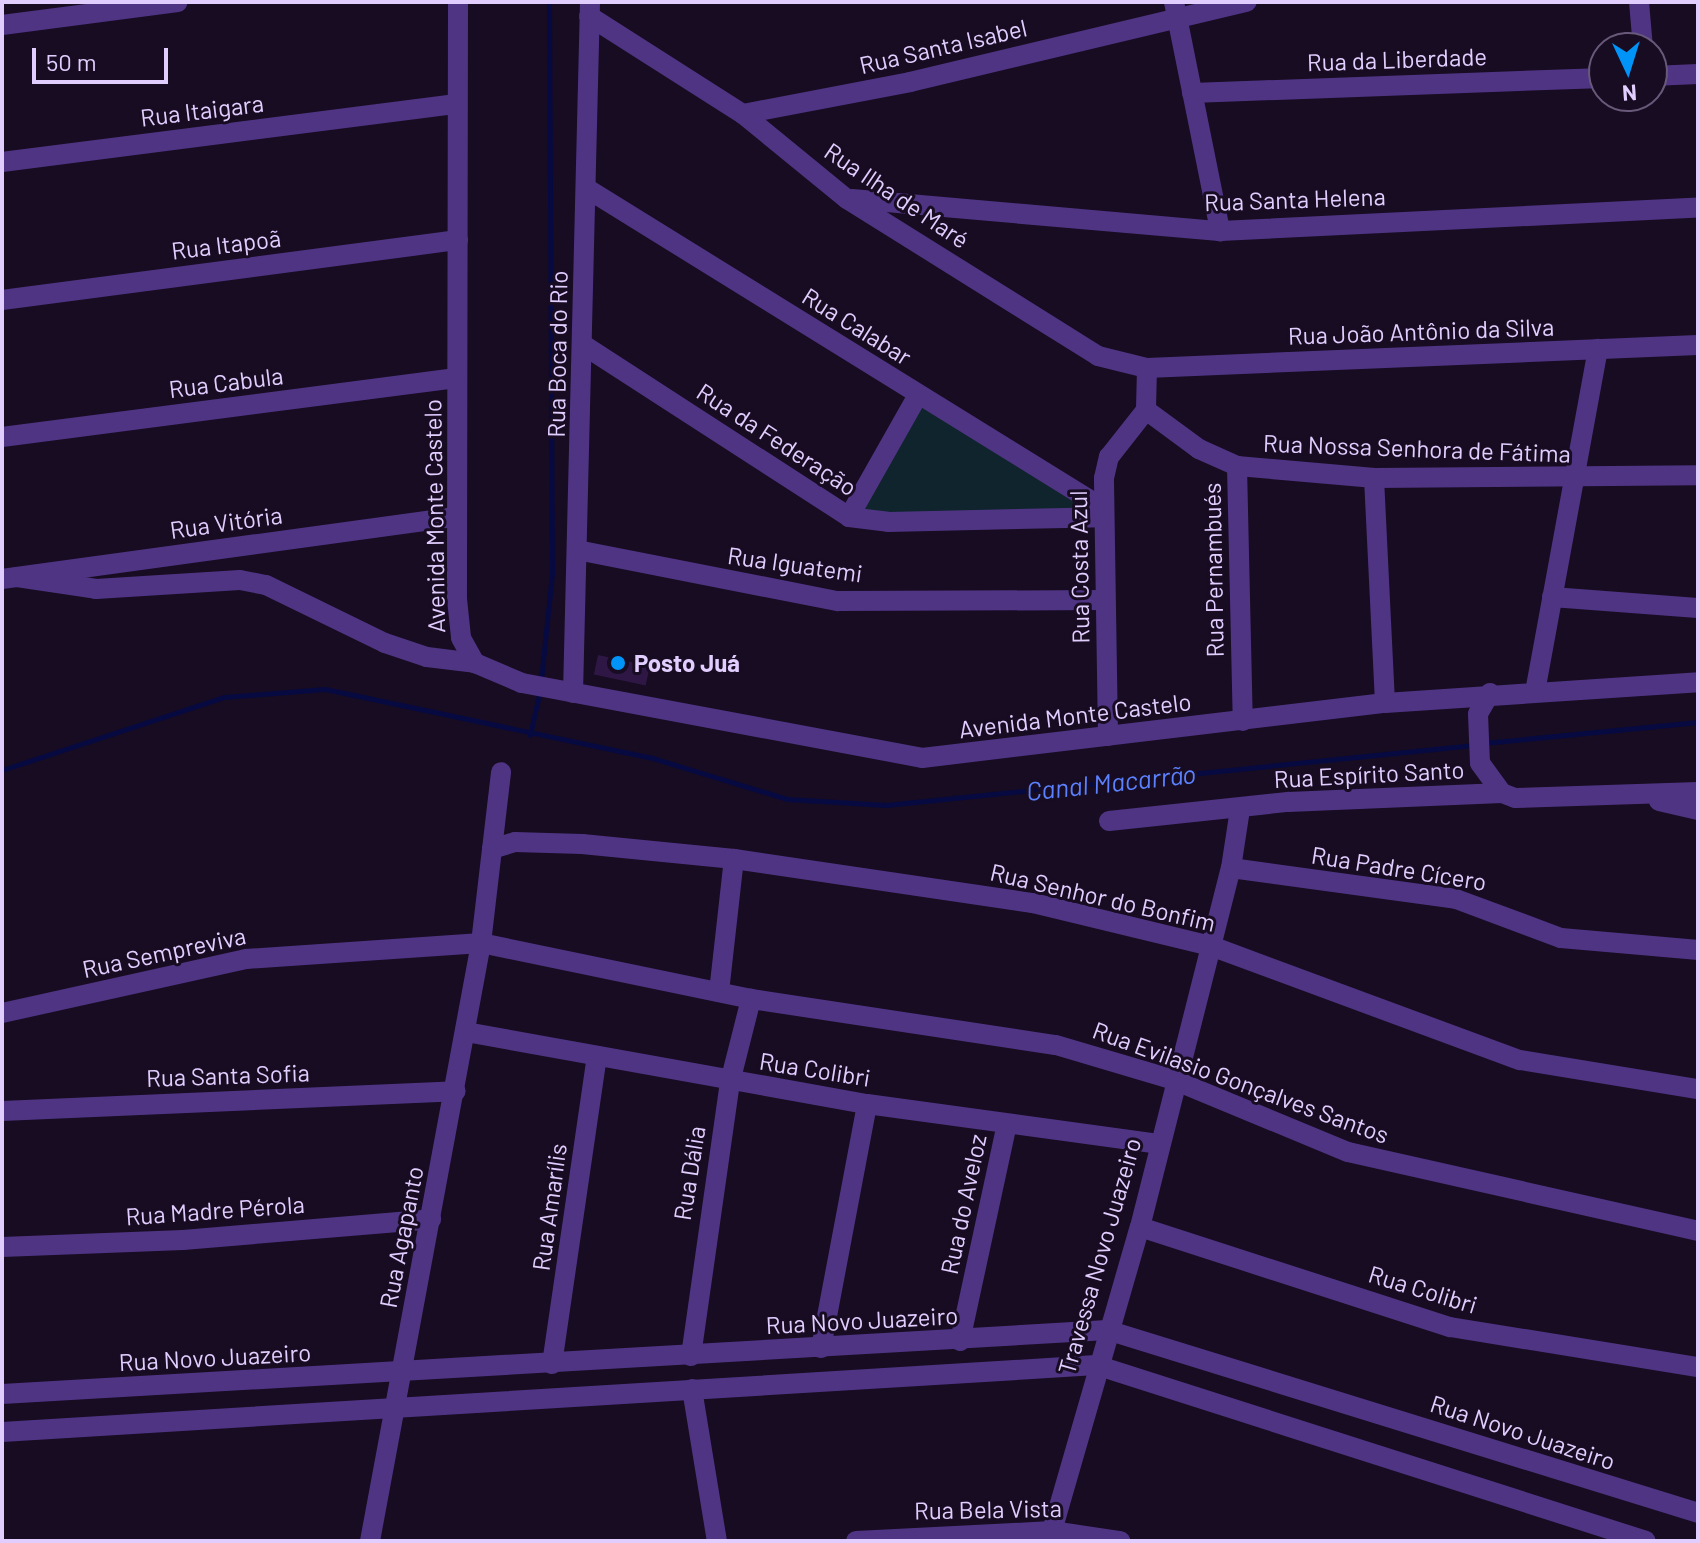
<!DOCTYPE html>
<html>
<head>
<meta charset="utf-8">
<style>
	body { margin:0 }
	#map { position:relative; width:1700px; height:1543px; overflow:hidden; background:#170c22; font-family:Barlow,sans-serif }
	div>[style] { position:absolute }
	.green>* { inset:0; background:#0f242c }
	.stream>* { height:5px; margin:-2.5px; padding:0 2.5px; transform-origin:2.5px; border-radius:2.5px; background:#070a41 }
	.building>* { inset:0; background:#2e1744; transform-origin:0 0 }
	.minor>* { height:20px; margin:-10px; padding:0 10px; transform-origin:10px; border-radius:10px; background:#503484 }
	.dots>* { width:22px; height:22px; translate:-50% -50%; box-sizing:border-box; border:4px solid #170c22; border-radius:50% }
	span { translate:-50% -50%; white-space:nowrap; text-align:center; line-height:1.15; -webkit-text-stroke:6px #170c22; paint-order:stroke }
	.street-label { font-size:24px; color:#e2cdff }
	.poi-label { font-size:24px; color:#e2cdff; font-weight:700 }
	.left { translate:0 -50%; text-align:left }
	.water-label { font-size:26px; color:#5b81ff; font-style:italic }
	.frame { position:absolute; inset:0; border:4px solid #e2cdff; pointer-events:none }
	.north { position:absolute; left:1588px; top:32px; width:80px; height:80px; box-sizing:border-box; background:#170c22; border:2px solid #68597a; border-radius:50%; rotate:176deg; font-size:22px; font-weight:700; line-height:32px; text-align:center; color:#e2cdff }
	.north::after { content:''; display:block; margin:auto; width:28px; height:36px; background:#0093f8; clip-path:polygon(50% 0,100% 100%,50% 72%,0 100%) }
	.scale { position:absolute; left:32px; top:48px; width:136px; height:36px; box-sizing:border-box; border:4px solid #e2cdff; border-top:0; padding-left:10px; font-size:24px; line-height:28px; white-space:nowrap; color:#e2cdff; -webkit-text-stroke:6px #170c22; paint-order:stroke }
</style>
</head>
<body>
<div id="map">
	<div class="green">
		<i style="clip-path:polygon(921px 404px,1096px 511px,856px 514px)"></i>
	</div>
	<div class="stream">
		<i style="left:541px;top:680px;width:107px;rotate:-84.1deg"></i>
		<i style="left:552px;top:574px;width:572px;rotate:-90.3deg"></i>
		<i style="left:530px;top:735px;width:46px;rotate:-77.5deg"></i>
		<i style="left:1484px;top:743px;width:215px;rotate:-5.6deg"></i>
		<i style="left:2px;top:770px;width:234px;rotate:-18.2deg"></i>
		<i style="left:224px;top:697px;width:101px;rotate:-4.5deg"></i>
		<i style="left:325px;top:689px;width:331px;rotate:11.9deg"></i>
		<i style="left:649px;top:757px;width:144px;rotate:16.9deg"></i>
		<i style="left:787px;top:799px;width:99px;rotate:3.5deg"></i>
		<i style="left:886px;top:805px;width:591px;rotate:-5.83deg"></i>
	</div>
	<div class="building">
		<i style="left:598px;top:655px;width:53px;height:20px;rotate:12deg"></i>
	</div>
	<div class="minor">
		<i style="left:458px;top:2px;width:597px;rotate:90.1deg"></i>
		<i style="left:457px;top:599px;width:39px;rotate:84deg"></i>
		<i style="left:461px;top:638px;width:29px;rotate:61deg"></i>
		<i style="left:475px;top:663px;width:51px;rotate:23.1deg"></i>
		<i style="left:522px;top:683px;width:407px;rotate:10.6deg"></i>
		<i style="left:922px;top:758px;width:466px;rotate:-6.8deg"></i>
		<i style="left:1385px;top:703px;width:314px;rotate:-3.8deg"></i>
		<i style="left:1174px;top:2px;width:234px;rotate:78.6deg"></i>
		<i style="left:1639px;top:2px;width:46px;rotate:85deg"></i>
		<i style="left:589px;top:16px;width:183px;rotate:32.5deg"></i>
		<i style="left:743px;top:114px;width:134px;rotate:39.3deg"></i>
		<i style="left:847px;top:199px;width:296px;rotate:32deg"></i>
		<i style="left:1098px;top:356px;width:50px;rotate:13.8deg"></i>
		<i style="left:1147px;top:368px;width:551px;rotate:-2.39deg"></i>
		<i style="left:2px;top:25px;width:177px;rotate:-7.4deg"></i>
		<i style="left:1652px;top:76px;width:46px;rotate:-2.5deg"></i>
		<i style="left:1192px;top:93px;width:412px;rotate:-2.1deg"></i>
		<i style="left:743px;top:114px;width:170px;rotate:-10.8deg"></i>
		<i style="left:910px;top:82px;width:346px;rotate:-13.4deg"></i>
		<i style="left:2px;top:162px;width:458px;rotate:-7.3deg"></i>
		<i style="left:586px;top:188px;width:606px;rotate:31.77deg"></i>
		<i style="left:852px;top:199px;width:369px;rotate:5deg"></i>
		<i style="left:1220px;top:231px;width:479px;rotate:-2.8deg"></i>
		<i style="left:2px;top:300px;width:460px;rotate:-7.5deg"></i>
		<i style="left:585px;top:346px;width:315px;rotate:32.9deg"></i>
		<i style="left:849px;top:517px;width:39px;rotate:7deg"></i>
		<i style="left:888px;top:522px;width:214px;rotate:-1.3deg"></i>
		<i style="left:1147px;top:368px;width:42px;rotate:91.4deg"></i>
		<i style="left:1146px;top:410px;width:66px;rotate:36.3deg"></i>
		<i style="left:1199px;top:449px;width:42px;rotate:24.1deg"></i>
		<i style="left:1237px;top:466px;width:138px;rotate:5deg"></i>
		<i style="left:1374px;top:478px;width:324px;rotate:-0.5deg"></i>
		<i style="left:2px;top:437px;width:458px;rotate:-7.4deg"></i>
		<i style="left:1237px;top:466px;width:255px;rotate:88.7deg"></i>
		<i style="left:1374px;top:478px;width:225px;rotate:87.2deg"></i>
		<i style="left:849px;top:517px;width:140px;rotate:-60.5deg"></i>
		<i style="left:577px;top:550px;width:266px;rotate:11.1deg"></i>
		<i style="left:838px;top:601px;width:266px;rotate:-0.2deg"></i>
		<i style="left:17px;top:577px;width:80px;rotate:8.6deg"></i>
		<i style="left:96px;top:589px;width:144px;rotate:-3.6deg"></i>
		<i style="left:240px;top:580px;width:26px;rotate:11deg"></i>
		<i style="left:266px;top:585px;width:132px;rotate:26deg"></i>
		<i style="left:385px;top:643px;width:44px;rotate:18.4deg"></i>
		<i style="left:427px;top:657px;width:48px;rotate:7.1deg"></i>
		<i style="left:2px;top:579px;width:459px;rotate:-7.8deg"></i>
		<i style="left:1552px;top:597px;width:146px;rotate:4.3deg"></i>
		<i style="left:1535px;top:692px;width:349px;rotate:-79.6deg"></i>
		<i style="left:573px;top:693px;width:691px;rotate:-88.59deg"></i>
		<i style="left:1490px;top:693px;width:24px;rotate:120deg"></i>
		<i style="left:1478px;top:714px;width:49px;rotate:87.7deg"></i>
		<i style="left:1480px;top:763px;width:37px;rotate:54deg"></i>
		<i style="left:1502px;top:793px;width:14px;rotate:21deg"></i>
		<i style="left:1515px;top:798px;width:183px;rotate:-1.9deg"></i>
		<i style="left:1108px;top:736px;width:258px;rotate:-90.9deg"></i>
		<i style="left:1104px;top:478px;width:22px;rotate:-77deg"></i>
		<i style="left:1109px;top:457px;width:60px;rotate:-51.8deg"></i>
		<i style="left:1659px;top:801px;width:40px;rotate:13deg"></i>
		<i style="left:1109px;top:821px;width:180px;rotate:-6.1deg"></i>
		<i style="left:1288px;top:802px;width:214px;rotate:-2.4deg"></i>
		<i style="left:492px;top:849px;width:24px;rotate:-17deg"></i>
		<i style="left:515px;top:842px;width:67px;rotate:1.7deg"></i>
		<i style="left:582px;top:844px;width:153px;rotate:5.6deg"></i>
		<i style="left:734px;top:859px;width:302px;rotate:8.4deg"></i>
		<i style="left:1033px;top:903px;width:183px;rotate:13.6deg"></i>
		<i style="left:1211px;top:946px;width:329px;rotate:20.3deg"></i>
		<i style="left:1520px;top:1060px;width:180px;rotate:9.3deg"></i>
		<i style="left:1231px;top:868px;width:227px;rotate:7.8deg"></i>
		<i style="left:1456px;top:899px;width:112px;rotate:20.4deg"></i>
		<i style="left:1561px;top:938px;width:138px;rotate:5deg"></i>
		<i style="left:719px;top:992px;width:134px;rotate:-83.6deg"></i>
		<i style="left:2px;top:1013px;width:250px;rotate:-12.5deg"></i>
		<i style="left:246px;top:959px;width:236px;rotate:-3.9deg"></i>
		<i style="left:481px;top:943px;width:276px;rotate:11.7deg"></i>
		<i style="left:751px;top:999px;width:308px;rotate:8.6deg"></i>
		<i style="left:1056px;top:1045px;width:123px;rotate:16.5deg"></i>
		<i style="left:1174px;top:1080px;width:188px;rotate:22.5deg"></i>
		<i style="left:1348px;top:1152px;width:359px;rotate:12.7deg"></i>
		<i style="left:466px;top:1032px;width:407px;rotate:10.2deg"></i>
		<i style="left:867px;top:1104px;width:294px;rotate:7.8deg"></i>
		<i style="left:2px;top:1111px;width:454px;rotate:-2.5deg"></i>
		<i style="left:1140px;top:1227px;width:326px;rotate:17.9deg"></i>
		<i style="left:1450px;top:1327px;width:251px;rotate:9.2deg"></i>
		<i style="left:2px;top:1247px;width:181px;rotate:-2.2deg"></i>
		<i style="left:183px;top:1240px;width:249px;rotate:-4.8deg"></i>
		<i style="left:960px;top:1341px;width:222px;rotate:-77.8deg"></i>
		<i style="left:821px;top:1348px;width:248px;rotate:-79.3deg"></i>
		<i style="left:691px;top:1356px;width:277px;rotate:-81.9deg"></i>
		<i style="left:730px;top:1082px;width:86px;rotate:-75.8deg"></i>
		<i style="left:552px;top:1364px;width:311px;rotate:-81.7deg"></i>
		<i style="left:692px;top:1389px;width:154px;rotate:80.7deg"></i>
		<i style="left:2px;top:1394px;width:1107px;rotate:-3.31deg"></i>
		<i style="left:1107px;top:1330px;width:619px;rotate:17.2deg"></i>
		<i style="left:2px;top:1432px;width:1096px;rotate:-3.5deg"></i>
		<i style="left:1096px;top:1365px;width:577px;rotate:17.74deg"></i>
		<i style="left:1052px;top:1531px;width:316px;rotate:-73.9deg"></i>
		<i style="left:1140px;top:1227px;width:370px;rotate:-75.8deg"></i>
		<i style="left:1231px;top:868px;width:60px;rotate:-81.3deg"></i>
		<i style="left:370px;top:1541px;width:608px;rotate:-79.48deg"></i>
		<i style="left:481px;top:943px;width:172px;rotate:-83.3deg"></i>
		<i style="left:856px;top:1541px;width:196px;rotate:-2.9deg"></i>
		<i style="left:1052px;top:1531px;width:69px;rotate:8.4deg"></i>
	</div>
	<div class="dots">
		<i style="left:618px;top:663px;background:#0093f8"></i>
	</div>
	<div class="street-label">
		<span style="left:943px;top:46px;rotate:-13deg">Rua Santa Isabel</span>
		<span style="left:1397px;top:59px;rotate:-2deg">Rua da Liberdade</span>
		<span style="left:202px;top:110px;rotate:-7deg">Rua Itaigara</span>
		<span style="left:897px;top:195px;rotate:34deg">Rua Ilha de Maré</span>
		<span style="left:1295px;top:199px;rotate:-2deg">Rua Santa Helena</span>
		<span style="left:226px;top:244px;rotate:-7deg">Rua Itapoã</span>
		<span style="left:857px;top:326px;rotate:32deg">Rua Calabar</span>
		<span style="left:1421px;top:331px;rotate:-2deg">Rua João Antônio da Silva</span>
		<span style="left:557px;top:354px;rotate:-89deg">Rua Boca do Rio</span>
		<span style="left:226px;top:382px;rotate:-7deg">Rua Cabula</span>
		<span style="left:777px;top:439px;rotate:33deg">Rua da Federação</span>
		<span style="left:1417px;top:448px;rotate:2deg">Rua Nossa Senhora de Fátima</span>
		<span style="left:434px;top:516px;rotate:-91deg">Avenida Monte Castelo</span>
		<span style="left:226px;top:522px;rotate:-8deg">Rua Vitória</span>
		<span style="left:795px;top:564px;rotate:8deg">Rua Iguatemi</span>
		<span style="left:1079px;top:567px;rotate:-91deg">Rua Costa Azul</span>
		<span style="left:1213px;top:570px;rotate:-91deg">Rua Pernambués</span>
		<span style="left:1075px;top:715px;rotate:-7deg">Avenida Monte Castelo</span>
		<span style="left:1369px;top:774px;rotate:-3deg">Rua Espírito Santo</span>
		<span style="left:1399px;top:868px;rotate:9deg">Rua Padre Cícero</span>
		<span style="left:1103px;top:897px;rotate:13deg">Rua Senhor do Bonfim</span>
		<span style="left:164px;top:952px;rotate:-12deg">Rua Sempreviva</span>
		<span style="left:815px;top:1069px;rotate:9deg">Rua Colibri</span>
		<span style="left:228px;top:1075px;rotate:-2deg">Rua Santa Sofia</span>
		<span style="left:1241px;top:1082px;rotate:20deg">Rua Evilasio Gonçalves Santos</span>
		<span style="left:689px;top:1173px;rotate:-81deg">Rua Dália</span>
		<span style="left:963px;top:1204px;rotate:-78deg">Rua do Aveloz</span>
		<span style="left:549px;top:1207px;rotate:-82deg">Rua Amarílis</span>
		<span style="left:215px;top:1210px;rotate:-4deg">Rua Madre Pérola</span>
		<span style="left:401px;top:1237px;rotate:-79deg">Rua Agapanto</span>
		<span style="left:1099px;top:1256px;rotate:-74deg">Travessa Novo Juazeiro</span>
		<span style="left:1423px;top:1289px;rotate:17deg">Rua Colibri</span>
		<span style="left:862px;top:1320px;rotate:-3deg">Rua Novo Juazeiro</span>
		<span style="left:215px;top:1357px;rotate:-3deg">Rua Novo Juazeiro</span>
		<span style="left:1523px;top:1432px;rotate:18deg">Rua Novo Juazeiro</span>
		<span style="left:988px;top:1509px;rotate:-1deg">Rua Bela Vista</span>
	</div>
	<div class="poi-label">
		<span class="left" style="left:634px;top:663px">Posto Juá</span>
	</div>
	<div class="water-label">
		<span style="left:1111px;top:782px;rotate:-6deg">Canal Macarrão</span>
	</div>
	<div class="frame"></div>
	<div class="north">N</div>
	<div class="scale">50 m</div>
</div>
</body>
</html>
